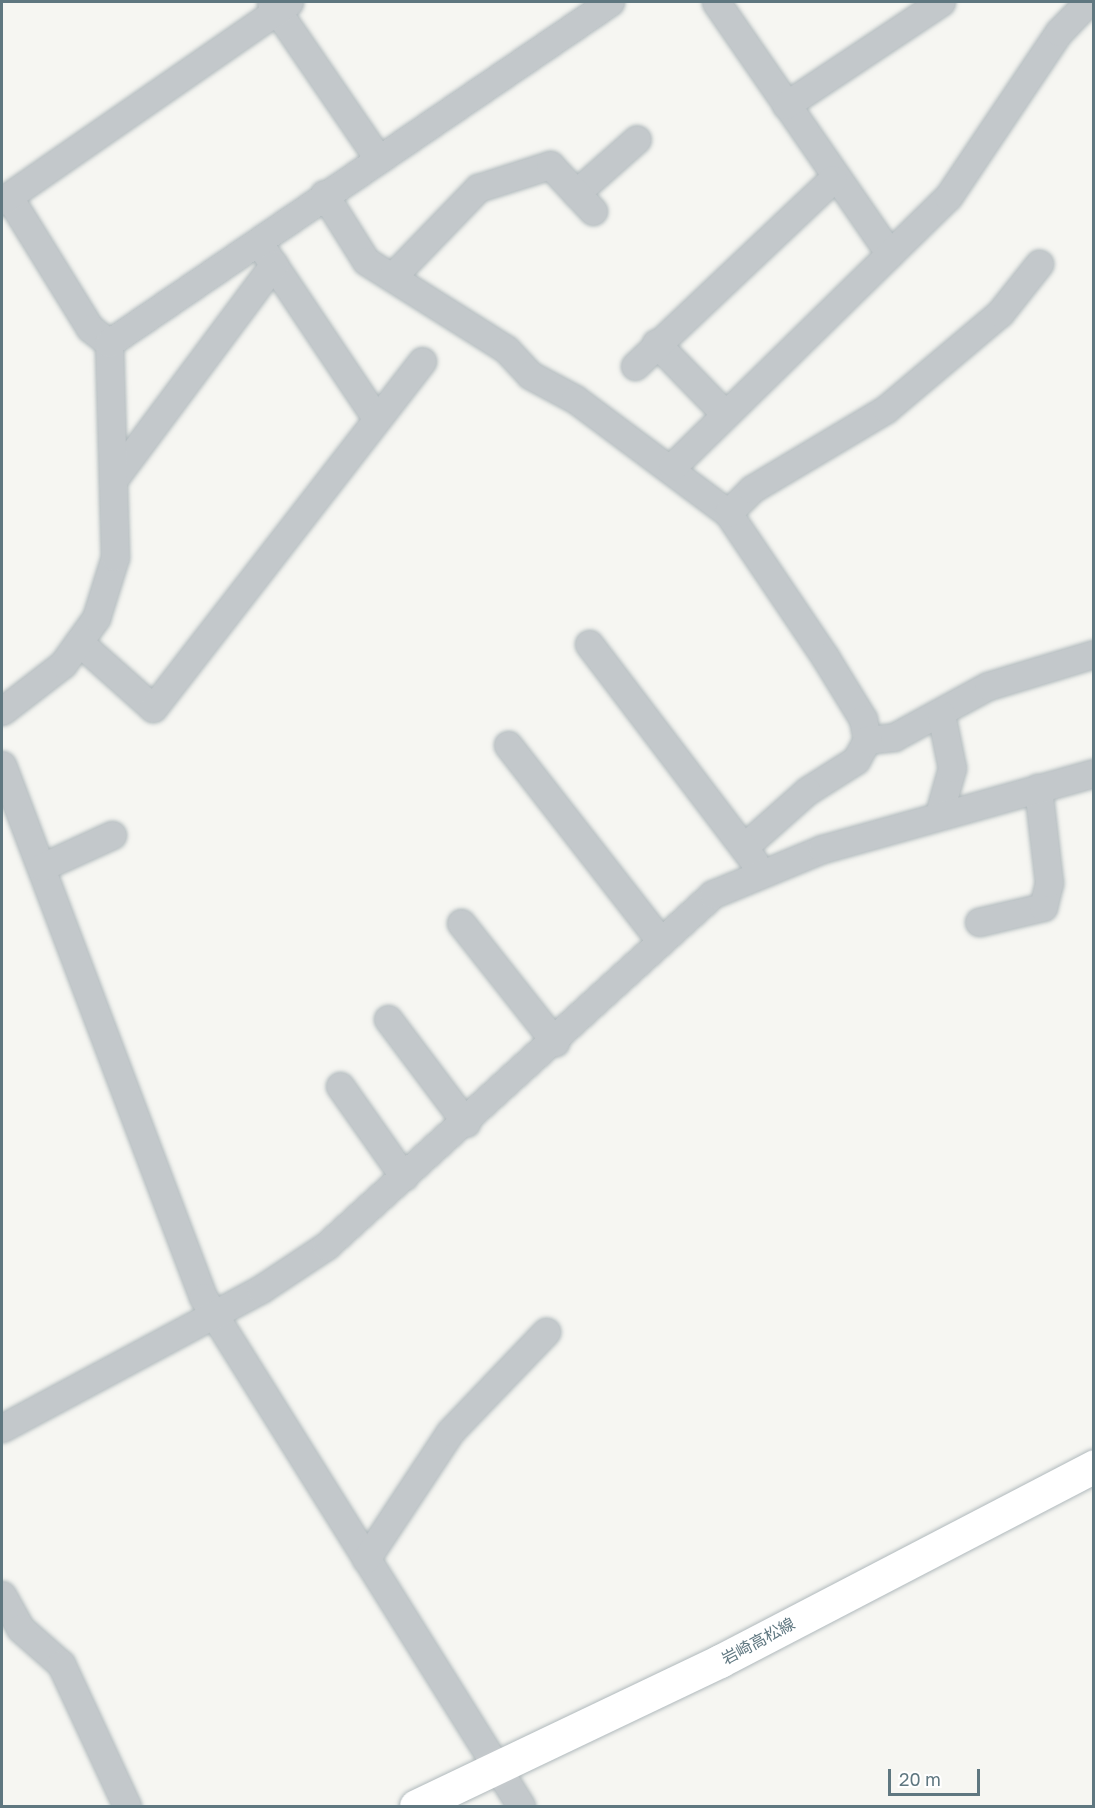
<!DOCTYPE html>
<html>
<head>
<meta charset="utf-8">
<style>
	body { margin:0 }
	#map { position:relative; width:1095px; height:1808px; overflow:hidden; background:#f6f6f2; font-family:"Golos Text","Noto Sans JP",sans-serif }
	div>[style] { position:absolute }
	.roads { filter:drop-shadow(0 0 2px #b0b9bc) drop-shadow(0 0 2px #b0b9bc) }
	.minor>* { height:27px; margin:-13.5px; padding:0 13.5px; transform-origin:13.5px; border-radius:13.5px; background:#c3c8cb }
	.secondary>* { height:33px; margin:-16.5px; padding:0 16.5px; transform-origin:16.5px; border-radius:16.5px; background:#fff }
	span { translate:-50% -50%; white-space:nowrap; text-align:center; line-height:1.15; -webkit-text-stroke:6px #fff; paint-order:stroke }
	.street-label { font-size:16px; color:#5f7780 }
	.frame { position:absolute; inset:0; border:3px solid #5f7780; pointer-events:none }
	.scale { position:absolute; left:888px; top:1769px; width:92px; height:27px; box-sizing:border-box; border:3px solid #5f7780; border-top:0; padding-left:8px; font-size:18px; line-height:21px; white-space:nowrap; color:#5f7780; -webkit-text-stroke:4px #fff; paint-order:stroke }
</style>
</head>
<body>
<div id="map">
	<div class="roads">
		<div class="minor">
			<i style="left:271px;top:2px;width:188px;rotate:55.6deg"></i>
			<i style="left:716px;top:2px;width:306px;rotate:55.4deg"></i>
			<i style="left:786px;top:105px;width:186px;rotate:-33.6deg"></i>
			<i style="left:576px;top:193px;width:81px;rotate:-41.5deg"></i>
			<i style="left:324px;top:194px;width:79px;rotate:57.9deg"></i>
			<i style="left:366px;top:261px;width:165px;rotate:32.2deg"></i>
			<i style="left:506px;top:349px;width:35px;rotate:47deg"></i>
			<i style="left:530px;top:375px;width:51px;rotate:28.1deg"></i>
			<i style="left:575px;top:399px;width:191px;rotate:36.7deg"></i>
			<i style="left:728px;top:513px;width:174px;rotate:56deg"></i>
			<i style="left:825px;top:657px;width:73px;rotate:58.5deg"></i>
			<i style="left:863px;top:719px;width:21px;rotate:79deg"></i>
			<i style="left:867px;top:740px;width:23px;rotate:119deg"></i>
			<i style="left:856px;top:760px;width:58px;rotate:147.7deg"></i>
			<i style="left:807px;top:791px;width:83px;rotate:138.4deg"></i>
			<i style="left:9px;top:197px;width:154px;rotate:58.3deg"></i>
			<i style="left:90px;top:328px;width:24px;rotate:38deg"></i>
			<i style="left:2px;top:201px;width:349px;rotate:-34.7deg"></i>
			<i style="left:265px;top:252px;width:200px;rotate:56.2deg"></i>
			<i style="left:392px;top:277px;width:124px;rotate:-46deg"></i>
			<i style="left:478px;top:188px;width:76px;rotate:-17.7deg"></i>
			<i style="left:550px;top:165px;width:63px;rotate:46.9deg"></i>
			<i style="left:656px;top:343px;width:98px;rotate:45.8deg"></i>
			<i style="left:635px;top:366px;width:272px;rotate:-43.4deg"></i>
			<i style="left:672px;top:467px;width:386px;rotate:-44.4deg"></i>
			<i style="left:948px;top:197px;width:199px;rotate:-56.1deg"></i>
			<i style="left:1059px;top:32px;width:42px;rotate:-46deg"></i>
			<i style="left:116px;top:476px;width:264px;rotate:-53.3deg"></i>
			<i style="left:728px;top:513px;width:34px;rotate:-45deg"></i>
			<i style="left:752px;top:489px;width:156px;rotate:-30.8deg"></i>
			<i style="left:886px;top:409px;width:149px;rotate:-40.1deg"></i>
			<i style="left:1000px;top:313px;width:63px;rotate:-51.5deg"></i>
			<i style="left:79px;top:642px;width:99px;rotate:41.7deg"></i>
			<i style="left:153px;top:708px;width:439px;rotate:-52.2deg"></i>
			<i style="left:589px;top:644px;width:273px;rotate:52.8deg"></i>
			<i style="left:2px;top:711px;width:77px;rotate:-37.6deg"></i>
			<i style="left:63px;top:664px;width:57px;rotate:-54.3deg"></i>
			<i style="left:96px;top:618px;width:64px;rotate:-72.7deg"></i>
			<i style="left:115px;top:557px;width:214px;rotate:-91.6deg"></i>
			<i style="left:109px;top:343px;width:606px;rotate:-34.24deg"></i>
			<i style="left:867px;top:740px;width:27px;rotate:-6deg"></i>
			<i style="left:894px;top:737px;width:107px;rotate:-28.5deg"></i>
			<i style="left:988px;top:686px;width:111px;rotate:-16.8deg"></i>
			<i style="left:508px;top:745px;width:246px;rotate:52.1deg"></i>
			<i style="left:2px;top:765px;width:569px;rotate:69.3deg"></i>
			<i style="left:203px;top:1297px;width:600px;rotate:58deg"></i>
			<i style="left:939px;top:814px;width:48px;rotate:-74.2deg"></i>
			<i style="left:952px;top:768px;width:55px;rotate:-101.5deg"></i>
			<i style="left:42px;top:867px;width:77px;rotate:-24.6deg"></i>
			<i style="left:979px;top:922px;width:66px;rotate:-13.2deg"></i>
			<i style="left:1043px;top:907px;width:25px;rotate:-76deg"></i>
			<i style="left:1049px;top:883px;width:96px;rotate:-96.6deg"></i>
			<i style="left:461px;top:923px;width:152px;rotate:51.7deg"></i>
			<i style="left:388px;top:1019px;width:130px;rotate:53.1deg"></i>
			<i style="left:340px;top:1086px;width:111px;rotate:54.9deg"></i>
			<i style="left:2px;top:1428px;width:294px;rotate:-28.2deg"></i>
			<i style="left:261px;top:1289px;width:78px;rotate:-33.5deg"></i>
			<i style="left:326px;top:1246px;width:523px;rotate:-42.29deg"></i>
			<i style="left:713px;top:894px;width:118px;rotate:-22.4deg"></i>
			<i style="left:822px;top:849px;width:282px;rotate:-15.6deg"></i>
			<i style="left:366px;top:1559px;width:152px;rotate:-56.5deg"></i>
			<i style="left:450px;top:1432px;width:139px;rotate:-46.2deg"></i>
			<i style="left:2px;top:1595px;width:38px;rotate:61deg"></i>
			<i style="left:20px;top:1628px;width:55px;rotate:41.3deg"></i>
			<i style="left:61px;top:1664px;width:157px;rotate:65.1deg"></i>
		</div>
		<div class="secondary">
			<i style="left:416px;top:1806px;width:337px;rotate:-25.5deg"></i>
			<i style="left:720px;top:1661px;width:422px;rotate:-27.5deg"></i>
		</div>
	</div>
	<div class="street-label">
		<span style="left:758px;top:1641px;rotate:-28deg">岩崎高松線</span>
	</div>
	<div class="frame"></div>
	<div class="scale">20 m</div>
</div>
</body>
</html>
